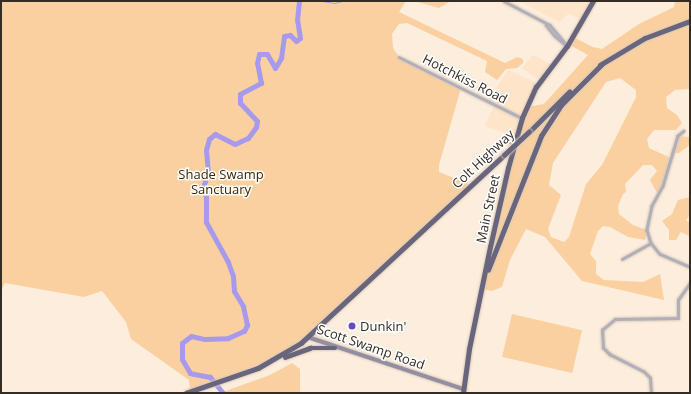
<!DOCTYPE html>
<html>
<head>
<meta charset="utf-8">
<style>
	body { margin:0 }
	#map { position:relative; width:691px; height:394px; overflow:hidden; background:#fdeddc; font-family:"Open Sans",sans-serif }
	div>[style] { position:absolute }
	.built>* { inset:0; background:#fee4c9 }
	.green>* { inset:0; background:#fad0a0; transform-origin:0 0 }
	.stream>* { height:1px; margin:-0.5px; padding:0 0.5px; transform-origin:0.5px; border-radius:0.5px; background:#a79aed }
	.river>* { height:5px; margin:-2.5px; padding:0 2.5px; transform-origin:2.5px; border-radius:2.5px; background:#a79aed }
	.roads { filter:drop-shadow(0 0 1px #d9cabb) drop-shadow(0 0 1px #d9cabb) }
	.street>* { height:2.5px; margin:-1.25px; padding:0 1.25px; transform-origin:1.25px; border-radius:1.25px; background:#b0afba }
	.secondary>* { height:3.5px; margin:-1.75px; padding:0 1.75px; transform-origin:1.75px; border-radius:1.75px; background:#918fa0 }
	.highway>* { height:4.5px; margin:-2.25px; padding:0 2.25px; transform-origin:2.25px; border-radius:2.25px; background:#68657c }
	.bridges { filter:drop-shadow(0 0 1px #d9cabb) drop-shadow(0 0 1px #d9cabb) }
	.highway-bridge>* { height:4.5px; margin:-2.25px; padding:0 2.25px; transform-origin:2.25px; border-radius:2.25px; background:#68657c }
	.dots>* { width:11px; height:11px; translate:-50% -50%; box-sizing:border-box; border:2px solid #fff; border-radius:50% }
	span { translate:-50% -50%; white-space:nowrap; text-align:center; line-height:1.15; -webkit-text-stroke:3px #fff; paint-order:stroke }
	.street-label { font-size:13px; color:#342d25 }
	.park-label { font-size:13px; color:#3f2604 }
	.poi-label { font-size:13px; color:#342d25 }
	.left { translate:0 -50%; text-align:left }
	.frame { position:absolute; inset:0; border:2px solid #342d25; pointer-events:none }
</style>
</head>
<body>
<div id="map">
	<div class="built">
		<i style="clip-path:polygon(518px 1px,590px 1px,581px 19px,568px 14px,560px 22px)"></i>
		<i style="clip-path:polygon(532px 56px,536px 56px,553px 66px,540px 81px,522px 68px)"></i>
		<i style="clip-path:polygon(508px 70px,539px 84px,517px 137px,485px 126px,501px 90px,496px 88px)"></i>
	</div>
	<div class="green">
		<i style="clip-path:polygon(1px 1px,406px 1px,399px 12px,505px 63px,517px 57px,523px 59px,523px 63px,517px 68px,506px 69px,497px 80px,485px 72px,487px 61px,407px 23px,399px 24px,392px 34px,393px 48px,399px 57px,461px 88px,439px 165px,439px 172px,471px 185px,308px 337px,277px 358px,190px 392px,189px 380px,131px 339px,126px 322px,102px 291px,84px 297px,5px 283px,1px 291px)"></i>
		<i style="clip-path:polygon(414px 1px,451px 1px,439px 8px)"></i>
		<i style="clip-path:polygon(evenodd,675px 1px,690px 1px,690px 89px,675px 90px,666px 97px,667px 108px,677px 115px,682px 123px,676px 130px,654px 130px,647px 139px,649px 148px,671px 158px,658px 195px,650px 180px,657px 171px,652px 165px,643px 165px,625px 184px,626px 192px,623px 194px,618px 206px,619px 214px,633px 225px,647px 230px,646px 237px,645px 240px,628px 237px,610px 227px,603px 226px,598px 231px,590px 254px,596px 261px,596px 274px,604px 280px,643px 282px,660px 274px,664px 300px,582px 281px,545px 237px,526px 229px,510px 260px,502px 287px,492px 291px,482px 289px,504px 184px,527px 107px,544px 104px,588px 55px,568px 44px,573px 37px,593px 47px,602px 49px,639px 24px,674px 7px,675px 1px,620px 78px,636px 90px,636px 97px,602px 165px,586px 184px,569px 237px,564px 242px,551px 237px,548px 229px,561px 195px,549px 185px,553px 163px,606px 82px,620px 78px)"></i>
		<i style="clip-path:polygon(678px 136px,690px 137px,690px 145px,679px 153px,673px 153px)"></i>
		<i style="clip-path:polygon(690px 197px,690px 215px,686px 220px,690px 223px,690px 241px,689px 236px,681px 232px,676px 240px,669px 240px,669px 230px,662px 221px,672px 214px,678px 200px)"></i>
		<i style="left:512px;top:314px;width:72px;height:44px;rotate:13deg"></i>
		<i style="clip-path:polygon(292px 363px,300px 369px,300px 393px,220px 393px,270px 375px)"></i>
	</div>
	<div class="stream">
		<i style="left:322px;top:1px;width:12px;rotate:9deg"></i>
		<i style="left:334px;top:3px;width:8px;rotate:-14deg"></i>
	</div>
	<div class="river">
		<i style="left:223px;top:393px;width:21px;rotate:-129deg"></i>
		<i style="left:210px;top:377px;width:20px;rotate:-169deg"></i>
		<i style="left:190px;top:373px;width:16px;rotate:-120deg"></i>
		<i style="left:182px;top:359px;width:16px;rotate:-90deg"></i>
		<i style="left:182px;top:343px;width:11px;rotate:-38deg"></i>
		<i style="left:191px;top:336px;width:13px;rotate:13deg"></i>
		<i style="left:204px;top:339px;width:24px;rotate:-2deg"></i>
		<i style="left:228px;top:338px;width:17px;rotate:-24deg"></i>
		<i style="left:244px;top:331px;width:7px;rotate:-63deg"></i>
		<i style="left:247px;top:325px;width:19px;rotate:-102deg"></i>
		<i style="left:243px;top:306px;width:17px;rotate:-121deg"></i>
		<i style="left:234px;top:291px;width:15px;rotate:-94deg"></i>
		<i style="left:233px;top:276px;width:15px;rotate:-110deg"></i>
		<i style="left:228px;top:262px;width:46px;rotate:-118.8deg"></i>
		<i style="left:206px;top:222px;width:25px;rotate:-90deg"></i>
		<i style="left:206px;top:197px;width:10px;rotate:-107deg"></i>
		<i style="left:203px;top:187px;width:15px;rotate:-70deg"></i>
		<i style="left:208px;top:173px;width:23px;rotate:-95deg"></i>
		<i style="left:206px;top:150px;width:11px;rotate:-75deg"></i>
		<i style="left:209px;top:139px;width:8px;rotate:-40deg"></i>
		<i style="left:215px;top:134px;width:22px;rotate:27deg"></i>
		<i style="left:235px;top:144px;width:14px;rotate:-25deg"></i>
		<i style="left:248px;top:138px;width:14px;rotate:-54deg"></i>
		<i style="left:256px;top:127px;width:6px;rotate:-81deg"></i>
		<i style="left:257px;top:121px;width:25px;rotate:-133deg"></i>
		<i style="left:240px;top:103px;width:9px;rotate:-90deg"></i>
		<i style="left:240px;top:94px;width:24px;rotate:-28deg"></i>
		<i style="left:261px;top:83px;width:20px;rotate:-101deg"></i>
		<i style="left:257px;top:63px;width:9px;rotate:-77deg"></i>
		<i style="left:259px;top:54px;width:8px"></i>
		<i style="left:267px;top:54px;width:16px;rotate:60deg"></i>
		<i style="left:275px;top:68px;width:12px;rotate:-59deg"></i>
		<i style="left:281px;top:58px;width:22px;rotate:-82deg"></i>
		<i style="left:284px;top:36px;width:6px;rotate:-9deg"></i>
		<i style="left:290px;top:35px;width:8px;rotate:45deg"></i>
		<i style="left:296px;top:41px;width:5px;rotate:-37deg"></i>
		<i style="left:300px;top:38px;width:18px;rotate:-99deg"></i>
		<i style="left:297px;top:20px;width:19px;rotate:-84deg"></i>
	</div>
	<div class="roads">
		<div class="street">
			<i style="left:504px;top:1px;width:52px;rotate:27.6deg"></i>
			<i style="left:550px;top:25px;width:26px;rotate:50deg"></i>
			<i style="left:546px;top:25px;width:14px;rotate:51deg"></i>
			<i style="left:555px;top:36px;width:16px;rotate:40deg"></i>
			<i style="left:399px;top:57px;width:137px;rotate:26.4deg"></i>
			<i style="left:684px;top:131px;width:8px;rotate:140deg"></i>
			<i style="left:678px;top:136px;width:52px;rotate:106.7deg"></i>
			<i style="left:663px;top:186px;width:23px;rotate:119deg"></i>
			<i style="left:652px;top:206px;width:25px;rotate:102deg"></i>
			<i style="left:647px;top:230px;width:14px;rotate:73deg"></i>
			<i style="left:651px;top:243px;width:14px;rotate:51deg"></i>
			<i style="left:660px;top:254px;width:33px;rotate:23deg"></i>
			<i style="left:477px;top:162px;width:10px;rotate:-24deg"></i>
			<i style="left:486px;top:158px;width:23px;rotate:-47deg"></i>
			<i style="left:502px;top:141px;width:13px;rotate:4deg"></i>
			<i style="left:622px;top:259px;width:33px;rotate:-29deg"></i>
			<i style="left:651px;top:393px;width:15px;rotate:-94deg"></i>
			<i style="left:650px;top:378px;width:8px;rotate:-135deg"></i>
			<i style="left:644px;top:372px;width:38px;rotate:-153deg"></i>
			<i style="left:610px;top:355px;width:10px;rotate:-135deg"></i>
			<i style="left:603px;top:348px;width:18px;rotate:-93deg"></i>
			<i style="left:602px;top:330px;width:17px;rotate:-40deg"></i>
			<i style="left:615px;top:319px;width:63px;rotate:-0.9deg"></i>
			<i style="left:678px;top:318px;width:18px;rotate:-90deg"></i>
			<i style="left:678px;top:300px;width:21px;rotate:-55deg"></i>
		</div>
		<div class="secondary">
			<i style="left:308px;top:337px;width:163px;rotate:18.5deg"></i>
		</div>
		<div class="highway">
			<i style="left:600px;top:65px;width:52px;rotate:-31deg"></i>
			<i style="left:645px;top:38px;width:48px;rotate:-20.7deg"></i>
			<i style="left:529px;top:132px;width:57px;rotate:-45deg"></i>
			<i style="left:488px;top:270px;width:144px;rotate:-68.4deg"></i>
			<i style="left:541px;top:136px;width:37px;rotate:-57deg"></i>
			<i style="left:561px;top:105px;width:57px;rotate:-45deg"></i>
			<i style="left:285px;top:357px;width:27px;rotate:-20deg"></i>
			<i style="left:310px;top:348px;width:25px"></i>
			<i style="left:186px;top:393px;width:76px;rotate:-19.1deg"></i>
			<i style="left:258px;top:368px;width:50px;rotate:-30.2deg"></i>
			<i style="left:301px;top:343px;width:277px;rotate:-42.8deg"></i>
			<i style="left:463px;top:393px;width:44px;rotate:-82.2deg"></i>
			<i style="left:469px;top:349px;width:104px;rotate:-78.4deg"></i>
			<i style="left:490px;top:247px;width:81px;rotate:-77.2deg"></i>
			<i style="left:508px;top:168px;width:52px;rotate:-74.4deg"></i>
			<i style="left:522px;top:118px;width:34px;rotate:-66deg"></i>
			<i style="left:536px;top:87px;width:51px;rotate:-52.9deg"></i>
			<i style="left:567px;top:46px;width:52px;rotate:-60deg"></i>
		</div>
	</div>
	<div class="bridges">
		<div class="highway-bridge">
			<i style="left:504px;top:155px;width:34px;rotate:-43deg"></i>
		</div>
	</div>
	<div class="dots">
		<i style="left:352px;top:326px;background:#6849c2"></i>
	</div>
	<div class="street-label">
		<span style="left:465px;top:79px;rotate:27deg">Hotchkiss Road</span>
		<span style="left:483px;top:159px;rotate:-43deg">Colt Highway</span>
		<span style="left:488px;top:209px;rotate:-78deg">Main Street</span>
		<span style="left:371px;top:347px;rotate:19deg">Scott Swamp Road</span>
	</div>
	<div class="park-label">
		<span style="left:221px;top:182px">Shade Swamp<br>Sanctuary</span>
	</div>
	<div class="poi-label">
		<span class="left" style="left:360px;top:326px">Dunkin'</span>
	</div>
	<div class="frame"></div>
</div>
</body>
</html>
